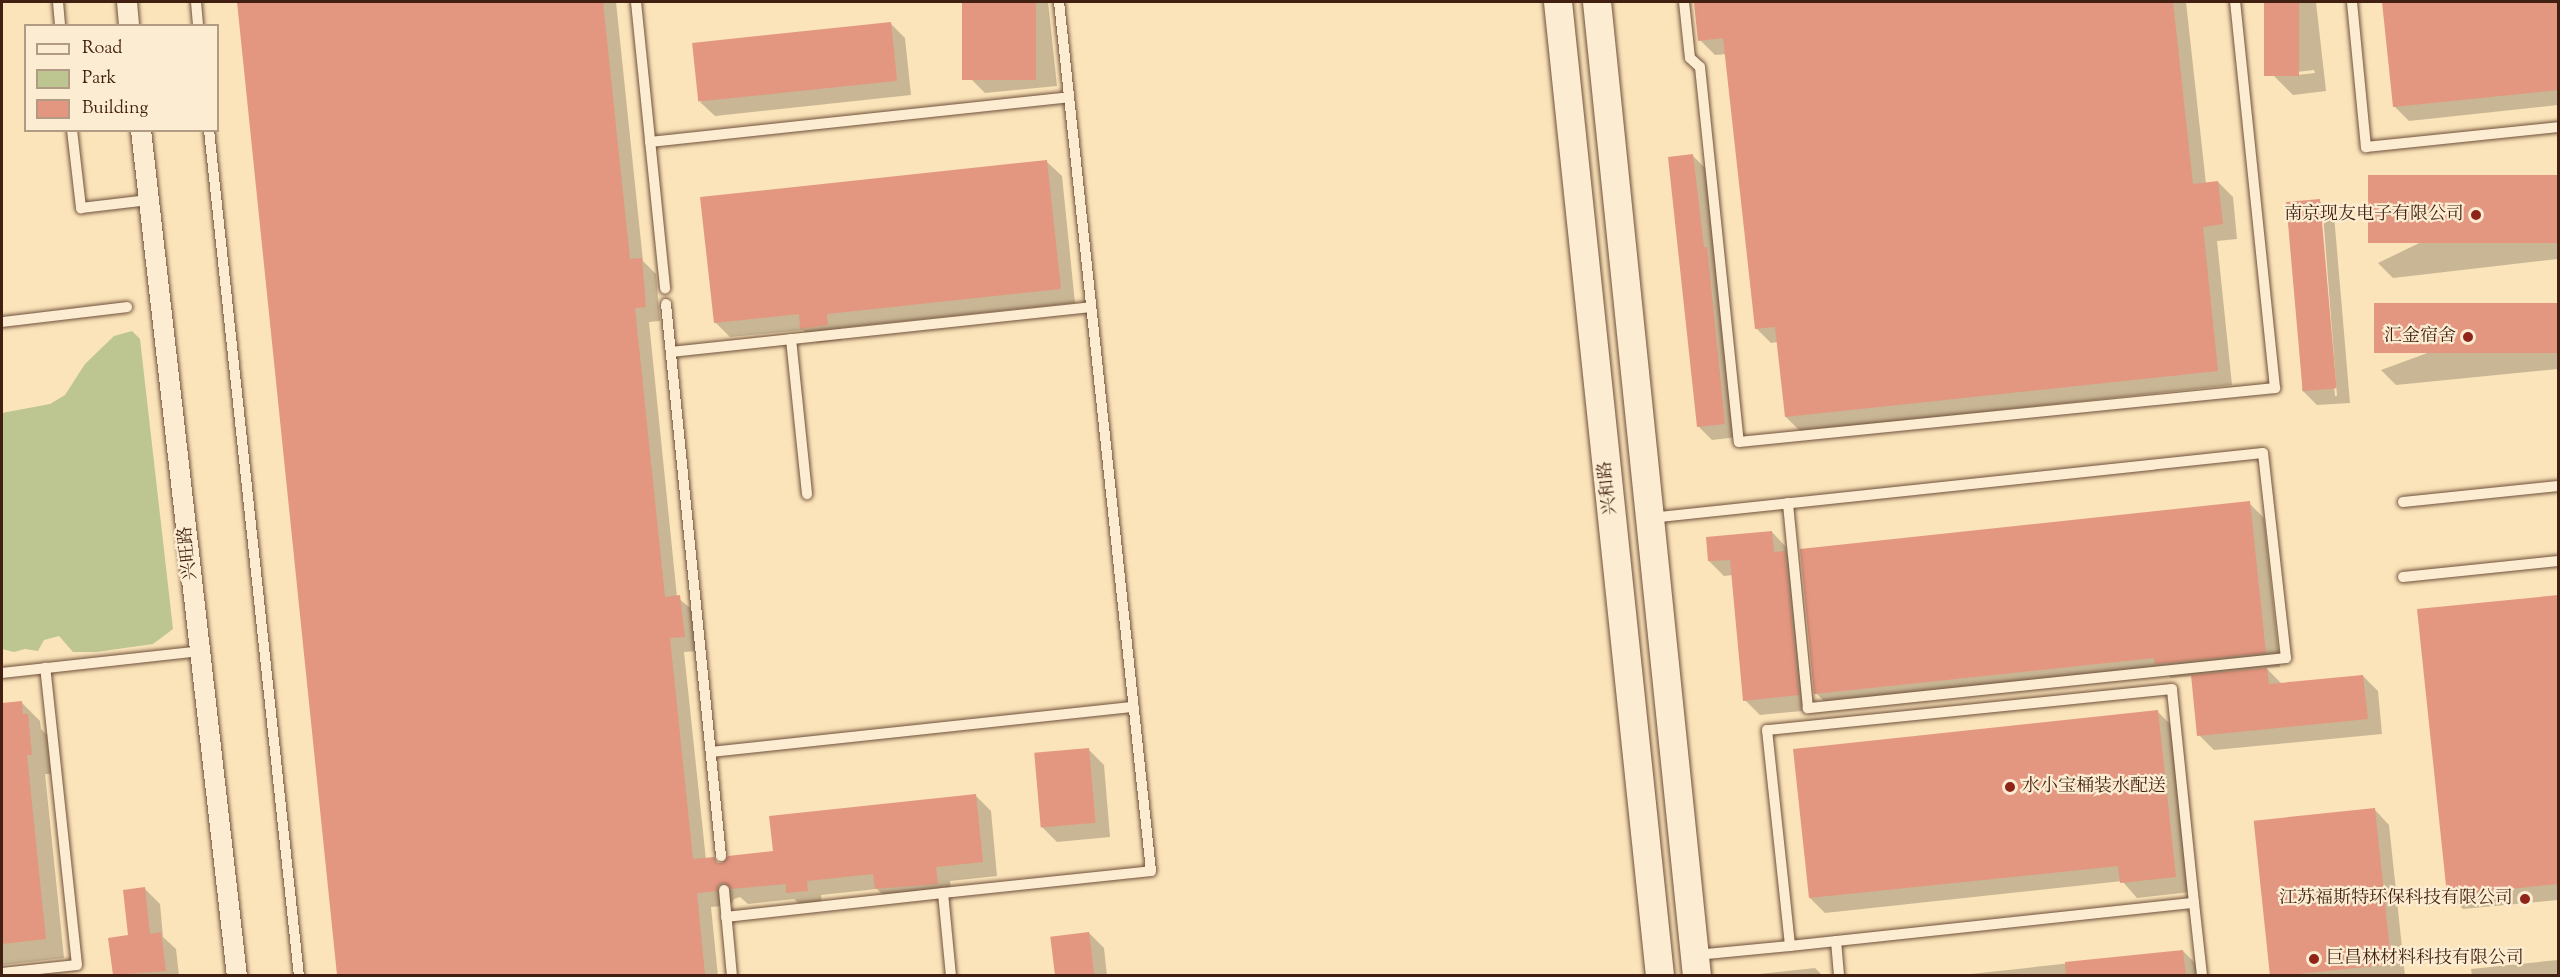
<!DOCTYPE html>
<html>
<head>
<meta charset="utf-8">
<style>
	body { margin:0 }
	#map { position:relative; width:2560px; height:977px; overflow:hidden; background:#fbe4ba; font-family:"Sorts Mill Goudy","Noto Serif SC",serif }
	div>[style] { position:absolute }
	.green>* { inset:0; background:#bdc591 }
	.shadow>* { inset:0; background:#0003 }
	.building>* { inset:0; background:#e39781; transform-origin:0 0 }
	.roads { filter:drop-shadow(0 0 2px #70503b) drop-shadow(0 0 2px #70503b) }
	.service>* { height:10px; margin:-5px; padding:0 5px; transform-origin:5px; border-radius:5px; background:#fcedd2 }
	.minor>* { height:20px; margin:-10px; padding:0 10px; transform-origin:10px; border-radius:10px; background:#fcedd2 }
	.secondary>* { height:28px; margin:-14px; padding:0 14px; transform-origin:14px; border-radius:14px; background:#fcedd2 }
	.dots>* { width:16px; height:16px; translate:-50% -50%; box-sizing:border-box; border:3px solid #fcedd2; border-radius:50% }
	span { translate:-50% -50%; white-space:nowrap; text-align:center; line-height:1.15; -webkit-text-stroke:4.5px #fcedd2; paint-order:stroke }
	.poi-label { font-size:18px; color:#411f11 }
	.right { translate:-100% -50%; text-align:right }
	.left { translate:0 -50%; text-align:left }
	.street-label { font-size:18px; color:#411f11 }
	.frame { position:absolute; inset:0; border:3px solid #411f11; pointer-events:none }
	.legend { position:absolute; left:24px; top:24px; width:195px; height:108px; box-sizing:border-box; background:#fcedd2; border:2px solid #b19b85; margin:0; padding:8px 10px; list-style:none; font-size:18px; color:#411f11 }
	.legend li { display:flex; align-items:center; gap:12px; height:30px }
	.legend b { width:30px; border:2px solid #b19b85 }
</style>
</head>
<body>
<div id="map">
	<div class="green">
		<i style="clip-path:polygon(132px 331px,140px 339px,173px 629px,153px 644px,96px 652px,73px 652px,59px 636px,44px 640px,38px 651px,25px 649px,14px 652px,2px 649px,2px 413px,50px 404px,65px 395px,85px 364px,114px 336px)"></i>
	</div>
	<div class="shadow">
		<i style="clip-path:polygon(238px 2px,616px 2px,643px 261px,656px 274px,660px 321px,649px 322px,677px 597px,695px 612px,699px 651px,684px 652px,706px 860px,713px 859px,719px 864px,774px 852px,976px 796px,991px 811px,997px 876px,950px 881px,952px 898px,891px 903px,877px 889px,821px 895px,822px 905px,803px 907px,794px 899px,748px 904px,740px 897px,734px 899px,731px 905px,711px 907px,718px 976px,338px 976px)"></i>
		<i style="clip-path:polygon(963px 2px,1048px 2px,1057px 86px,985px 93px,971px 79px)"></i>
		<i style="clip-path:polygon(1696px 2px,2186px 2px,2206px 184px,2218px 182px,2233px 197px,2237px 239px,2217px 241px,2232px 385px,1801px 432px,1786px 417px,1778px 342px,1771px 343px,1756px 328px,1727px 54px,1715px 55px,1700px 40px)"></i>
		<i style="clip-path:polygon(evenodd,2265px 2px,2316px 2px,2326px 91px,2293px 95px,2273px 75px,2265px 2px,2314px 70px,2315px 73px,2288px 76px,2288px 73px,2314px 70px)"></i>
		<i style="clip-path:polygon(2383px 2px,2558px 2px,2558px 105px,2409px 121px,2394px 106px)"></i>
		<i style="clip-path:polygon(890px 23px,905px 38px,911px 95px,715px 116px,700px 102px)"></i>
		<i style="clip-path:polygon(1693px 156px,1707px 170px,1738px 437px,1712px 440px,1698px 426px)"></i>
		<i style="clip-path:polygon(1047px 162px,1062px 176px,1075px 303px,841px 328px,842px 340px,817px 343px,803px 330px,730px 337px,715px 322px)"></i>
		<i style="clip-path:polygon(2558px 176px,2558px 259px,2393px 278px,2378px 263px)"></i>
		<i style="clip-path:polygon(evenodd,2319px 201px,2334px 215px,2350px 403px,2317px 405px,2302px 390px,2319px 201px,2320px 214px,2323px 214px,2337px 396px,2335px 396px,2320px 214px)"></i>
		<i style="clip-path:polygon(2558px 305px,2558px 369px,2396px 385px,2381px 370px)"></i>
		<i style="clip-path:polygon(2249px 503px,2264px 518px,2280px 667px,2266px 668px,2282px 684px,2363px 676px,2378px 691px,2382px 734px,2214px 750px,2199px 735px,2193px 676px,2171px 678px,2166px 673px,1831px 708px,1816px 693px)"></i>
		<i style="clip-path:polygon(1772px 532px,1786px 547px,1787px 555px,1799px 567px,1813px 710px,1760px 715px,1745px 700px,1733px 575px,1724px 576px,1709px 561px)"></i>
		<i style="clip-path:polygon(2558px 596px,2558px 900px,2463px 909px,2448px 894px)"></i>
		<i style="clip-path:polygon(21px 702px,40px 721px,41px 729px,47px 735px,51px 774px,45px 774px,64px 958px,2px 965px,2px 704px)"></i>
		<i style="clip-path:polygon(2158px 712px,2173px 727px,2190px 892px,2137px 898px,2122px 881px,1825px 913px,1810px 898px)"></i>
		<i style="clip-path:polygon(1089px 750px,1104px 765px,1110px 837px,1057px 842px,1042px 827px)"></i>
		<i style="clip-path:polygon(2375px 810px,2389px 825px,2405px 976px,2271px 976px,2256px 822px)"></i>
		<i style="clip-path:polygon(145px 889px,160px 904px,163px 937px,176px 949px,179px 976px,115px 976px,110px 939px,130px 936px)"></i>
		<i style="clip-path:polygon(1089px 933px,1104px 948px,1107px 976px,1056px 976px,1052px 938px)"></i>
		<i style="clip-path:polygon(2183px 951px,2198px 966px,2199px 976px,1952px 976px)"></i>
		<i style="clip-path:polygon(2558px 960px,2558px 976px,2472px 976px,2471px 969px)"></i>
		<i style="clip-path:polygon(1815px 968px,1823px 976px,1760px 976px,1760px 974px)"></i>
	</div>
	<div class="building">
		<i style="clip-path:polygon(237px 2px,603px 2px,630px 259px,642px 258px,646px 307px,635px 308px,665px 597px,680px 595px,685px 637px,670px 638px,693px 859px,714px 857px,717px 863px,722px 863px,728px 856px,773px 851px,769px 816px,976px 794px,983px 862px,936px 867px,938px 884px,875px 889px,873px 874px,807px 881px,808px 891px,786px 893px,786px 884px,731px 889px,724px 883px,719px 884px,717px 891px,697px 893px,705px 975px,337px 975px)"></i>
		<i style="left:962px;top:2px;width:74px;height:78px"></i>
		<i style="clip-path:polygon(1694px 2px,2173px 2px,2193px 184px,2218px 181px,2223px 224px,2203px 227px,2218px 371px,1785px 417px,1775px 327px,1755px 329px,1723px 38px,1698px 41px)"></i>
		<i style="left:2264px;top:2px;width:35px;height:74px"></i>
		<i style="clip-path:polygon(2382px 2px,2559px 2px,2559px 90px,2393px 107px)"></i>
		<i style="left:891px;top:22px;width:59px;height:200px;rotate:84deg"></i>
		<i style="clip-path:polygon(1693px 154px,1704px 247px,1707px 247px,1725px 424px,1697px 427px,1668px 157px)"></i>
		<i style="clip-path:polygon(1047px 160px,1061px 289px,827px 314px,828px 325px,800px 329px,799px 314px,714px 323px,700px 197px)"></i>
		<i style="left:2559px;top:175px;width:68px;height:191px;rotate:90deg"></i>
		<i style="left:2320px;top:199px;width:190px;height:34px;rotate:85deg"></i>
		<i style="left:2559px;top:303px;width:50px;height:185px;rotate:90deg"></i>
		<i style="clip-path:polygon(2250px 501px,2266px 653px,2155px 664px,2154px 658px,1814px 694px,1800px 549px)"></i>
		<i style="clip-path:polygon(1772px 531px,1774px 552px,1785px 551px,1799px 695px,1743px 701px,1730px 560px,1708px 561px,1706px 537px)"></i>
		<i style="clip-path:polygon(2559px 595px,2559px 884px,2447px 895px,2417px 609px)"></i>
		<i style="clip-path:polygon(2267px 668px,2269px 684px,2363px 675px,2368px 719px,2197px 736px,2191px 675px)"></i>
		<i style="clip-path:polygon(22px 701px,23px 714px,28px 714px,32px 755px,27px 755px,46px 939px,2px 944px,2px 703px)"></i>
		<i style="clip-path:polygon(2158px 710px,2176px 877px,2120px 883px,2118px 866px,1809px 898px,1793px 749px)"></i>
		<i style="left:1089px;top:748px;width:75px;height:55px;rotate:85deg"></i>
		<i style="left:2375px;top:808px;width:157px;height:122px;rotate:84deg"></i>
		<i style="clip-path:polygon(145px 887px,150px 934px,161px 932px,166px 971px,113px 975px,108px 938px,128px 935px,123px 890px)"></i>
		<i style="left:1089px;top:932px;width:43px;height:39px;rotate:83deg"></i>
		<i style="clip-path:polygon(2183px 950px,2186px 975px,2066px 975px,2065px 962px)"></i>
	</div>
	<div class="roads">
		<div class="service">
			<i style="left:58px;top:2px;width:24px;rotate:85deg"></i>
			<i style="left:196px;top:2px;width:24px;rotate:85deg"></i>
			<i style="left:636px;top:2px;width:288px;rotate:84.2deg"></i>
			<i style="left:1684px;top:2px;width:56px;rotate:83.9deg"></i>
			<i style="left:1690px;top:58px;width:13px;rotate:42deg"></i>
			<i style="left:1700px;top:67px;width:377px;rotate:84.1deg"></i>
			<i style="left:1739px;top:442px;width:539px;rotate:-5.75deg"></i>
			<i style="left:2275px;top:388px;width:388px;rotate:-95.9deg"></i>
			<i style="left:2352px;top:2px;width:146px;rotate:84.5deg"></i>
			<i style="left:2366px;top:147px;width:193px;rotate:-5.9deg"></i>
			<i style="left:72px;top:130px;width:79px;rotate:83.4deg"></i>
			<i style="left:81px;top:208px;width:68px;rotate:-6.7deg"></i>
			<i style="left:209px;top:130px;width:851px;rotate:83.93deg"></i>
			<i style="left:650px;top:142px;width:421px;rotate:-6.1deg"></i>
			<i style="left:666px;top:304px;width:555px;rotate:84.31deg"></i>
			<i style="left:2px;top:322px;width:126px;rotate:-6.8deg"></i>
			<i style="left:791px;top:339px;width:156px;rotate:84.1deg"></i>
			<i style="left:671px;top:352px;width:422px;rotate:-6.1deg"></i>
			<i style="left:2403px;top:502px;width:156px;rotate:-5.9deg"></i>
			<i style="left:1650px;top:518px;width:616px;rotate:-6.05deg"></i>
			<i style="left:2263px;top:453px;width:206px;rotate:83.6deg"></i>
			<i style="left:2286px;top:658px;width:481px;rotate:174deg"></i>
			<i style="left:1808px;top:708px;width:206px;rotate:-95.6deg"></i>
			<i style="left:2403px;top:577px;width:156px;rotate:-5.9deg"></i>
			<i style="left:2px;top:673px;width:199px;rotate:-6.3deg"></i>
			<i style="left:711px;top:752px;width:425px;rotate:-6.1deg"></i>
			<i style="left:724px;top:890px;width:86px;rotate:84.7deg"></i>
			<i style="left:2194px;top:903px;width:73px;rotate:83.7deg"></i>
			<i style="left:726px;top:917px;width:218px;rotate:-6.3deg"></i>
			<i style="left:1836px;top:941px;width:35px;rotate:85deg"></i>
			<i style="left:1696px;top:955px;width:94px;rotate:-5.5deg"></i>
			<i style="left:1790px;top:946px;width:406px;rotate:-6.1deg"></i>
			<i style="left:2194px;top:903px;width:215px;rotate:-95.9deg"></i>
			<i style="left:2172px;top:689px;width:407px;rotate:174.2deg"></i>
			<i style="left:1767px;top:730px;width:217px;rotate:83.9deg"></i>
			<i style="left:2px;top:973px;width:75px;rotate:-6.1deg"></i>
			<i style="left:77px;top:965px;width:299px;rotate:-96.1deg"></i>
			<i style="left:951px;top:976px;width:83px;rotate:-95.5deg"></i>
			<i style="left:943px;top:893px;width:209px;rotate:-6deg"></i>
			<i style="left:1151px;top:871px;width:874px;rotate:-96.04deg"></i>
		</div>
		<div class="minor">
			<i style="left:127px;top:2px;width:24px;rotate:85deg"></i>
			<i style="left:141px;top:130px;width:851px;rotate:83.53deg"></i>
		</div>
		<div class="secondary">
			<i style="left:1558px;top:2px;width:979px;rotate:84.02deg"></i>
			<i style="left:1597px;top:2px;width:979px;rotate:84.14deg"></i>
		</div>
	</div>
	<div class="dots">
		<i style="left:2476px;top:215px;background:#8f2418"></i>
		<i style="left:2468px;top:337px;background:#8f2418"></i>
		<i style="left:2010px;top:787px;background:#8f2418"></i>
		<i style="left:2525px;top:899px;background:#8f2418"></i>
		<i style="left:2314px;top:959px;background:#8f2418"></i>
	</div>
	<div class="poi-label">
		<span class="right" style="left:2464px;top:215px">南京现友电子有限公司</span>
		<span class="right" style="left:2456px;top:337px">汇金宿舍</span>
		<span class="left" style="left:2022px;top:787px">水小宝桶装水配送</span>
		<span class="right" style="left:2513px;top:899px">江苏福斯特环保科技有限公司</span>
		<span class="left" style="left:2326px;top:959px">巨昌林材料科技有限公司</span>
	</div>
	<div class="street-label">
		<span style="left:1609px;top:488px;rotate:-96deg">兴和路</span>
		<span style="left:189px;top:553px;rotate:-96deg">兴旺路</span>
	</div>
	<div class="frame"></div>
	<ul class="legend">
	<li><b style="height:8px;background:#fcedd2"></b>Road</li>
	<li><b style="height:16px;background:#bdc591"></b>Park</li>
	<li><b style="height:16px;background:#e39781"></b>Building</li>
	</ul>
</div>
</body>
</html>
